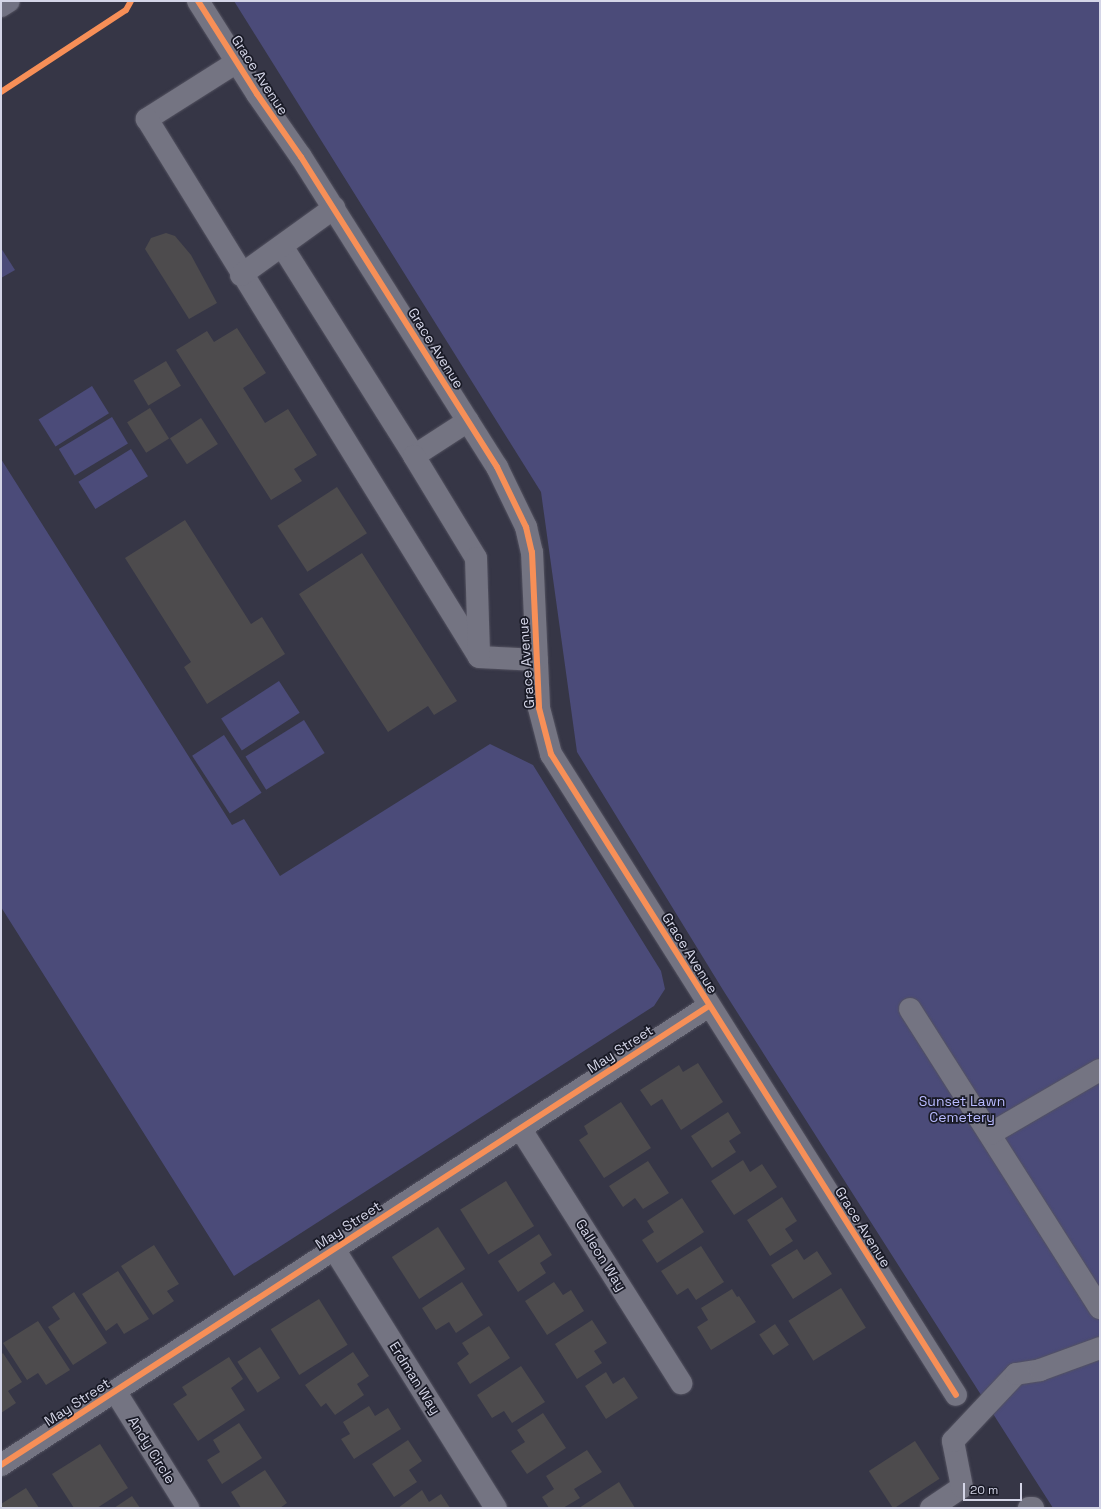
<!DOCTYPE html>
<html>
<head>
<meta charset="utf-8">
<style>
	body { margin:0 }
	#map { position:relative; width:1101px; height:1509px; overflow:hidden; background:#363646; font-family:"Space Grotesk",sans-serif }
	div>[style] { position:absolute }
	.green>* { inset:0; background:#4b4b79; transform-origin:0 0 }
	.building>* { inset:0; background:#4d4b4d; transform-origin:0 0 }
	.roads { filter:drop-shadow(0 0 1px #535260) drop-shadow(0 0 1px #535260) }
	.minor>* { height:22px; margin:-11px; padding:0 11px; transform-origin:11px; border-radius:11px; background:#747482 }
	.major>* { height:22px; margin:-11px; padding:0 11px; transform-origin:11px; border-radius:11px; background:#717182 }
	.cycleway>* { height:6px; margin:-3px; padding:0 3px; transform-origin:3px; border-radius:3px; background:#f78f57 }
	span { translate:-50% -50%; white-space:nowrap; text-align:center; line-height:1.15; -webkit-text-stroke:3.5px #191a26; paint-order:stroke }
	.street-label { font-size:14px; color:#d4d5e7 }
	.park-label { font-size:14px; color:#b9bbff }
	.frame { position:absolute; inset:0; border:2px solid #d4d5e7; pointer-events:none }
	.scale { position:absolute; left:963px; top:1483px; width:59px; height:18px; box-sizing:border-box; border:2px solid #d4d5e7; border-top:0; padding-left:5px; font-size:12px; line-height:14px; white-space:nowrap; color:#d4d5e7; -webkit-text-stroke:3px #191a26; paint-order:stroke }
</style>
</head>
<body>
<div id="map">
	<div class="green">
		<i style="clip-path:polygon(234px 1px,1100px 1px,1100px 1508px,1053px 1508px,723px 990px,577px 752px,541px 492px)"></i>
		<i style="clip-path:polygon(1px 248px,15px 270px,1px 278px)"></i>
		<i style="left:92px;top:386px;width:32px;height:63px;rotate:58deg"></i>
		<i style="left:112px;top:417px;width:31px;height:62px;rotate:59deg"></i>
		<i style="left:131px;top:449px;width:32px;height:62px;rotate:58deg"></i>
		<i style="clip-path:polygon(1px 459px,232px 825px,244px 819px,280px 876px,490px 744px,533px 765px,661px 971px,665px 989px,654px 1006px,234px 1276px,1px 907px)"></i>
		<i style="left:279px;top:681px;width:38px;height:69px;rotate:57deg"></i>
		<i style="left:304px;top:720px;width:39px;height:69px;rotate:58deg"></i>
		<i style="left:224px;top:735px;width:69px;height:38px;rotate:57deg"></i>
	</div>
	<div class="building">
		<i style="clip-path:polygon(166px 233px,175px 236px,191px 255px,217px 303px,189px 319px,145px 249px,151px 238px)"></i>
		<i style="clip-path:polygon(237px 328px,266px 373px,243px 388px,265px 423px,288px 409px,317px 455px,294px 469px,302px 481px,271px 500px,176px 350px,207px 331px,214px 342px)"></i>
		<i style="left:166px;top:361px;width:29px;height:38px;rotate:59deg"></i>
		<i style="left:150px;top:408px;width:36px;height:27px;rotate:58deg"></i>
		<i style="left:201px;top:418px;width:31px;height:37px;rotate:57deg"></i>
		<i style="left:337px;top:487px;width:55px;height:71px;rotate:57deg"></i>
		<i style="clip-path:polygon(185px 520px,251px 624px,262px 617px,285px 654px,207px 704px,184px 667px,191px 662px,125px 558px)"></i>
		<i style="clip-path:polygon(362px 553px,457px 701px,434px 715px,428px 706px,388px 732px,299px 594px)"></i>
		<i style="clip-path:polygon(698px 1063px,723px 1102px,681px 1130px,662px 1099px,651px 1106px,640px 1090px,679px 1065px,683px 1072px)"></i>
		<i style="clip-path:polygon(621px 1102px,651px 1148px,604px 1178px,579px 1140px,588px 1134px,584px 1126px)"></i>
		<i style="clip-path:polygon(728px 1112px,741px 1133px,729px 1141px,736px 1152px,712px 1168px,691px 1136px)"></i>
		<i style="clip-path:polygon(743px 1160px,750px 1172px,762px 1164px,777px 1187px,734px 1215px,711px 1181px)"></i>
		<i style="clip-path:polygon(648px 1161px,669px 1193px,643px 1209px,635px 1198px,623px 1207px,609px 1186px)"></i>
		<i style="left:506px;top:1181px;width:53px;height:54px;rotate:58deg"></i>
		<i style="clip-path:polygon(782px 1197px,797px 1221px,785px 1229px,793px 1241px,770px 1256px,747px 1220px)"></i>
		<i style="clip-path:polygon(682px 1198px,704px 1232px,657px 1263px,642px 1240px,654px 1232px,647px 1221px)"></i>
		<i style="left:438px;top:1227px;width:50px;height:55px;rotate:57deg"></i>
		<i style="clip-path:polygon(539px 1234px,552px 1255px,540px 1263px,546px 1273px,518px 1292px,498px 1261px)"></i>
		<i style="clip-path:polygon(154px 1245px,179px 1284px,167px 1291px,174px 1301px,153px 1315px,121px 1266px)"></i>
		<i style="clip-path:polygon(701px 1246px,724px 1282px,696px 1300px,688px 1288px,677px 1295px,661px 1271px)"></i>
		<i style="clip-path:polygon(797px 1249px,804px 1260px,817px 1251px,832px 1274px,793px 1299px,771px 1265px)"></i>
		<i style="clip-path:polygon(118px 1271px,149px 1319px,124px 1334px,117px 1323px,106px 1331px,82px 1294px)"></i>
		<i style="clip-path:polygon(462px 1282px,483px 1315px,456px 1333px,449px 1322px,436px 1330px,422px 1308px)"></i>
		<i style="clip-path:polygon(554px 1282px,563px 1295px,571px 1290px,584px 1311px,547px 1335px,525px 1301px)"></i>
		<i style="left:841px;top:1288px;width:47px;height:62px;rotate:58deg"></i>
		<i style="clip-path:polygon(732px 1289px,737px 1297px,739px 1296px,756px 1322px,711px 1350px,697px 1327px,708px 1320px,701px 1308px)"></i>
		<i style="clip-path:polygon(74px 1292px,107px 1343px,73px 1365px,48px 1327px,60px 1319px,52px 1307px)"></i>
		<i style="left:319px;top:1299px;width:54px;height:57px;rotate:58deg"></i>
		<i style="clip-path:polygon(592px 1320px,607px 1343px,594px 1351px,602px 1363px,577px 1379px,555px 1344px)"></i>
		<i style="clip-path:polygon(38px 1321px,70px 1370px,46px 1385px,38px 1373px,27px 1380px,3px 1343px)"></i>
		<i style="left:775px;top:1324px;width:25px;height:19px;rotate:56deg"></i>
		<i style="clip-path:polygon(489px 1326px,510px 1358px,470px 1384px,457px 1363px,469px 1354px,462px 1343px)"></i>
		<i style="left:260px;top:1347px;width:37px;height:27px;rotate:57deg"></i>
		<i style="clip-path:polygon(353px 1352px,369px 1376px,357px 1384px,364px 1395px,335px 1415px,326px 1403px,321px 1407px,305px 1385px)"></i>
		<i style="clip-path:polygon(3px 1353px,22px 1382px,8px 1391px,16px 1403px,1px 1413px,1px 1355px)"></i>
		<i style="clip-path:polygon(229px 1357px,243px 1379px,231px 1388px,245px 1410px,198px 1441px,173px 1404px,187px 1395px,182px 1387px)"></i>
		<i style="clip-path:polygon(521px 1366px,545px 1402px,512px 1423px,504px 1411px,492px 1418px,477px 1395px)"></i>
		<i style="clip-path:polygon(606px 1372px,613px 1384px,624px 1377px,638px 1398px,606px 1419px,585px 1386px)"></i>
		<i style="clip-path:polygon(369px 1406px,375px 1416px,388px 1408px,401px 1429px,354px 1459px,341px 1439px,350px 1434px,343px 1422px)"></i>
		<i style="clip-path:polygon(543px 1413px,566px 1448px,527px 1474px,511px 1451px,525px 1442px,517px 1430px)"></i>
		<i style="clip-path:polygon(239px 1423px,262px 1458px,222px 1484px,207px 1460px,220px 1452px,213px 1440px)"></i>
		<i style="clip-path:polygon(408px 1440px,422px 1461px,409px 1470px,417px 1482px,394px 1497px,372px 1464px)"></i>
		<i style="left:915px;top:1441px;width:45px;height:55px;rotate:57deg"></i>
		<i style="clip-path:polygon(100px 1444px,128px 1488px,97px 1508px,74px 1508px,52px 1474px)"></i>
		<i style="clip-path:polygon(587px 1450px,602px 1472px,574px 1489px,580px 1498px,563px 1508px,549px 1508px,542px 1497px,554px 1489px,546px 1476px)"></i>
		<i style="clip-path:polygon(265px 1470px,287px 1503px,280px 1508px,241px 1508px,231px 1492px)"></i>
		<i style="clip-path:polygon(619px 1482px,635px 1508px,579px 1508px)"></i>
		<i style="clip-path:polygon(26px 1488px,39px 1508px,1px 1508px,1px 1504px)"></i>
		<i style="clip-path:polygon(422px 1490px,429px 1502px,441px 1494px,450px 1508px,398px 1508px)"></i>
		<i style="clip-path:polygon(132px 1496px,140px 1508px,114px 1508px)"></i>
	</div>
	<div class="roads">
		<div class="minor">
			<i style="left:198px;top:1px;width:110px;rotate:57.6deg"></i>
			<i style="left:257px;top:94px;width:77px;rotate:55.1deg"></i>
			<i style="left:301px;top:157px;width:367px;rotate:57.7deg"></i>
			<i style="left:497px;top:467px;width:67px;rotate:64.2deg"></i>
			<i style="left:526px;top:527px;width:26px;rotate:77deg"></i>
			<i style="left:532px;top:552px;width:156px;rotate:87.4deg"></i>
			<i style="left:539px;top:708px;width:48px;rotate:75.4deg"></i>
			<i style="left:551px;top:754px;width:758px;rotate:57.71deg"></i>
			<i style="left:237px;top:62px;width:107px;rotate:147.7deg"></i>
			<i style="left:147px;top:119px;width:632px;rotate:58.32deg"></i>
			<i style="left:479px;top:657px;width:58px;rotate:3deg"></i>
			<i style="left:282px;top:246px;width:248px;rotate:57.8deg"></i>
			<i style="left:241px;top:275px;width:115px;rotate:-35.8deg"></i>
			<i style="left:468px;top:421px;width:64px;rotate:147.1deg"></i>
			<i style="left:414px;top:456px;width:119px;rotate:58.7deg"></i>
			<i style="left:476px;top:558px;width:97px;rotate:88.2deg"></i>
			<i style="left:910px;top:1009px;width:354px;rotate:57.6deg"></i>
			<i style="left:520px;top:1128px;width:302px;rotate:57.7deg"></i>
			<i style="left:990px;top:1134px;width:127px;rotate:-30.2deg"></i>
			<i style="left:334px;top:1249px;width:305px;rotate:58deg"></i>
			<i style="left:115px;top:1391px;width:138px;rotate:58deg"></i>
			<i style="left:1px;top:1465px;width:844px;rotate:-32.96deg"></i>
			<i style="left:931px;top:1508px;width:37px;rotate:-34deg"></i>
			<i style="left:962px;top:1487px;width:47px;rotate:-101.1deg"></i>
			<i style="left:953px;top:1441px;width:92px;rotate:-46.8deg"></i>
			<i style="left:1016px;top:1374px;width:24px;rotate:-9deg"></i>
			<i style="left:1040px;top:1370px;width:64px;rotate:-20.1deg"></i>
			<i style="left:1029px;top:1508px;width:4px"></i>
		</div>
		<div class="major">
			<i style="left:1px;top:6px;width:9px;rotate:-32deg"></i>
		</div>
	</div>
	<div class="cycleway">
		<i style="left:198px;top:1px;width:110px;rotate:57.6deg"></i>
		<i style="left:257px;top:94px;width:77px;rotate:55.1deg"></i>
		<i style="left:301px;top:157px;width:367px;rotate:57.7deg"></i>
		<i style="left:497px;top:467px;width:67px;rotate:64.2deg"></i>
		<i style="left:526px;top:527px;width:26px;rotate:77deg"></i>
		<i style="left:532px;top:552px;width:156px;rotate:87.4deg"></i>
		<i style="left:539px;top:708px;width:48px;rotate:75.4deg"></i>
		<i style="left:551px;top:754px;width:758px;rotate:57.71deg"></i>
		<i style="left:1px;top:92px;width:149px;rotate:-33.3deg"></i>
		<i style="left:126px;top:10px;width:10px;rotate:-61deg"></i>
		<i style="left:1px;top:1465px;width:844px;rotate:-32.96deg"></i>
	</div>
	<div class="street-label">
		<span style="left:260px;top:75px;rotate:57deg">Grace Avenue</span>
		<span style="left:436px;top:348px;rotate:58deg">Grace Avenue</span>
		<span style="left:526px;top:663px;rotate:-94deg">Grace Avenue</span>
		<span style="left:690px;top:953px;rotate:58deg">Grace Avenue</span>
		<span style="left:620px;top:1049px;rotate:-33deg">May Street</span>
		<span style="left:348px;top:1225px;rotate:-33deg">May Street</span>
		<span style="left:863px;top:1227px;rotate:58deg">Grace Avenue</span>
		<span style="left:601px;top:1255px;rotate:58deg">Galleon Way</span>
		<span style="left:415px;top:1378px;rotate:58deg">Erdman Way</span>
		<span style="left:77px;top:1402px;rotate:-33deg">May Street</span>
		<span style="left:152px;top:1450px;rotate:58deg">Andy Circle</span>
	</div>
	<div class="park-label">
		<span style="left:962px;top:1109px">Sunset Lawn<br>Cemetery</span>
	</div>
	<div class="frame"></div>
	<div class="scale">20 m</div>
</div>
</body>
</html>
